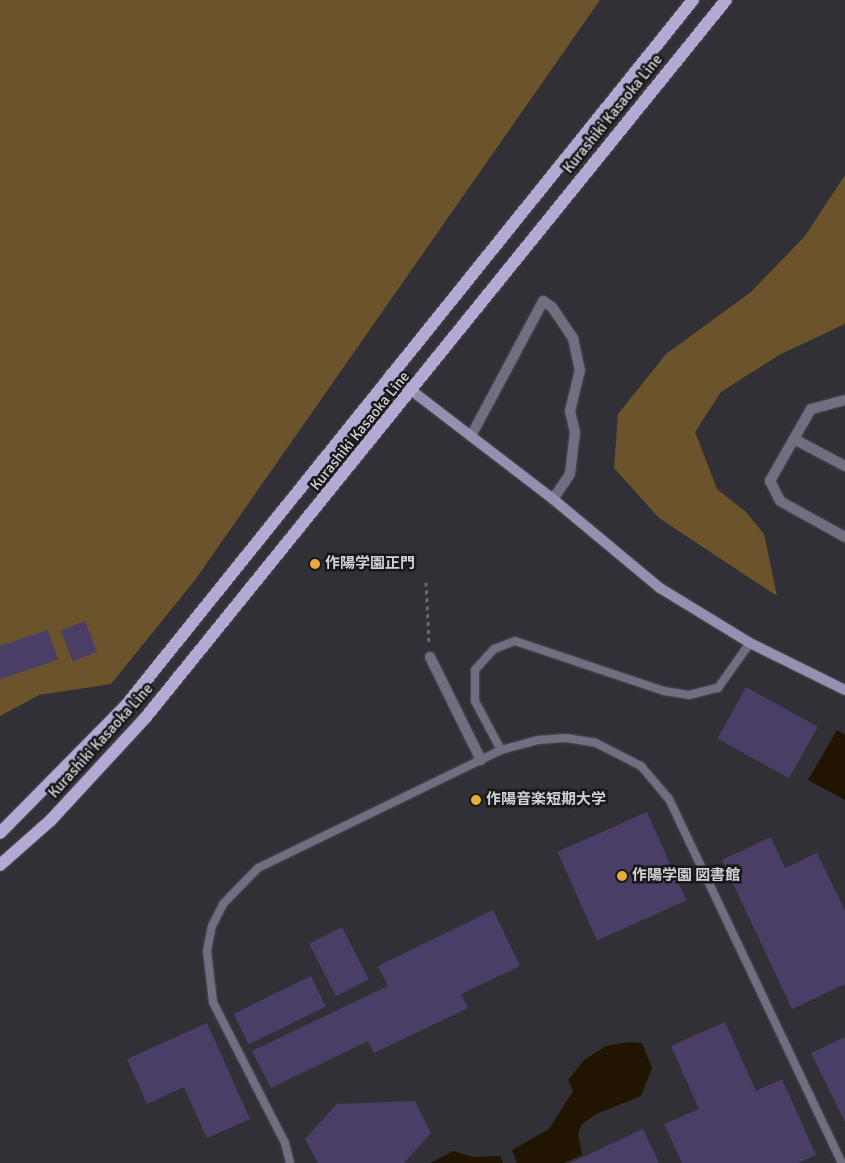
<!DOCTYPE html>
<html>
<head>
<meta charset="utf-8">
<style>
	body { margin:0 }
	#map { position:relative; width:845px; height:1163px; overflow:hidden; background:#313037; font-family:Signika,"Noto Sans JP",sans-serif }
	div>[style] { position:absolute }
	.green>* { inset:0; background:#6b532b }
	.water>* { inset:0; background:#211400 }
	.building>* { inset:0; background:#4a3e67; transform-origin:0 0 }
	.path>* { height:3px; margin-top:-1.5px; transform-origin:0; background:repeating-linear-gradient(90deg,#6a696e 0 4px,transparent 0 8px) }
	.roads { filter:drop-shadow(0 0 1px #4e4d53) drop-shadow(0 0 1px #4e4d53) }
	.lane>* { height:8px; margin:-4px; padding:0 4px; transform-origin:4px; border-radius:4px; background:#726d81 }
	.street>* { height:10px; margin:-5px; padding:0 5px; transform-origin:5px; border-radius:5px; background:#726d81 }
	.secondary>* { height:10px; margin:-5px; padding:0 5px; transform-origin:5px; border-radius:5px; background:#978faf }
	.primary>* { height:12px; margin:-6px; padding:0 6px; transform-origin:6px; border-radius:6px; background:#b3a9d2 }
	.dots>* { width:14px; height:14px; translate:-50% -50%; box-sizing:border-box; border:2px solid #19181b; border-radius:50% }
	span { translate:-50% -50%; white-space:nowrap; text-align:center; line-height:1.15; -webkit-text-stroke:5px #19181b; paint-order:stroke }
	.street-label { font-size:15px; color:#d2d1d5 }
	.poi-label { font-size:15px; color:#d2d1d5; font-weight:700 }
	.left { translate:0 -50%; text-align:left }
</style>
</head>
<body>
<div id="map">
	<div class="green">
		<i style="clip-path:polygon(0 0,600px 0,195px 580px,111px 684px,39px 695px,0 716px)"></i>
		<i style="clip-path:polygon(845px 175px,845px 324px,779px 355px,721px 392px,695px 432px,717px 489px,746px 512px,764px 534px,777px 596px,659px 518px,614px 468px,618px 414px,666px 354px,751px 292px,805px 236px)"></i>
	</div>
	<div class="water">
		<i style="clip-path:polygon(837px 730px,845px 735px,845px 800px,808px 780px)"></i>
		<i style="clip-path:polygon(628px 1042px,642px 1043px,652px 1068px,641px 1096px,596px 1114px,582px 1124px,578px 1133px,582px 1155px,564px 1163px,517px 1163px,512px 1150px,549px 1129px,573px 1091px,568px 1080px,584px 1060px,606px 1046px)"></i>
		<i style="clip-path:polygon(453px 1151px,473px 1157px,500px 1156px,503px 1163px,430px 1163px)"></i>
	</div>
	<div class="building">
		<i style="left:85px;top:621px;width:33px;height:26px;rotate:69deg"></i>
		<i style="clip-path:polygon(48px 630px,58px 660px,0 679px,0 646px)"></i>
		<i style="left:746px;top:687px;width:82px;height:59px;rotate:29deg"></i>
		<i style="left:647px;top:812px;width:97px;height:98px;rotate:66deg"></i>
		<i style="clip-path:polygon(771px 837px,785px 868px,817px 853px,845px 911px,845px 984px,792px 1009px,722px 860px)"></i>
		<i style="clip-path:polygon(493px 910px,520px 966px,461px 994px,468px 1008px,374px 1053px,368px 1041px,271px 1088px,252px 1051px,388px 986px,378px 966px)"></i>
		<i style="left:342px;top:927px;width:59px;height:37px;rotate:63deg"></i>
		<i style="left:311px;top:976px;width:34px;height:86px;rotate:64deg"></i>
		<i style="clip-path:polygon(725px 1022px,756px 1091px,782px 1079px,816px 1155px,798px 1163px,682px 1163px,664px 1124px,699px 1109px,671px 1046px)"></i>
		<i style="clip-path:polygon(207px 1023px,250px 1119px,207px 1138px,184px 1087px,147px 1104px,127px 1059px)"></i>
		<i style="clip-path:polygon(845px 1037px,845px 1122px,811px 1053px)"></i>
		<i style="clip-path:polygon(415px 1101px,431px 1133px,404px 1163px,318px 1163px,305px 1139px,337px 1104px)"></i>
		<i style="clip-path:polygon(643px 1129px,659px 1163px,570px 1163px)"></i>
	</div>
	<div class="path">
		<i style="left:426px;top:582px;width:62px;rotate:87.2deg"></i>
	</div>
	<div class="roads">
		<div class="lane">
			<i style="left:501px;top:750px;width:55px;rotate:-118deg"></i>
			<i style="left:475px;top:701px;width:31px;rotate:-90deg"></i>
			<i style="left:475px;top:670px;width:28px;rotate:-48deg"></i>
			<i style="left:494px;top:649px;width:22px;rotate:-21deg"></i>
			<i style="left:515px;top:641px;width:157px;rotate:18.6deg"></i>
			<i style="left:664px;top:691px;width:25px;rotate:9deg"></i>
			<i style="left:689px;top:695px;width:30px;rotate:-14deg"></i>
			<i style="left:718px;top:688px;width:55px;rotate:-54.6deg"></i>
			<i style="left:290px;top:1163px;width:21px;rotate:-104deg"></i>
			<i style="left:285px;top:1143px;width:158px;rotate:-117.1deg"></i>
			<i style="left:213px;top:1002px;width:51px;rotate:-96.7deg"></i>
			<i style="left:207px;top:951px;width:25px;rotate:-79deg"></i>
			<i style="left:212px;top:926px;width:25px;rotate:-63deg"></i>
			<i style="left:223px;top:904px;width:50px;rotate:-45.8deg"></i>
			<i style="left:258px;top:868px;width:270px;rotate:-25.9deg"></i>
			<i style="left:501px;top:750px;width:38px;rotate:-15deg"></i>
			<i style="left:538px;top:740px;width:28px;rotate:-4deg"></i>
			<i style="left:566px;top:738px;width:30px;rotate:9deg"></i>
			<i style="left:596px;top:743px;width:51px;rotate:27.1deg"></i>
			<i style="left:641px;top:766px;width:43px;rotate:49.7deg"></i>
			<i style="left:669px;top:799px;width:403px;rotate:64.6deg"></i>
		</div>
		<div class="street">
			<i style="left:845px;top:400px;width:35px;rotate:165deg"></i>
			<i style="left:811px;top:409px;width:83px;rotate:119.7deg"></i>
			<i style="left:770px;top:481px;width:22px;rotate:63deg"></i>
			<i style="left:780px;top:501px;width:74px;rotate:29deg"></i>
			<i style="left:471px;top:436px;width:153px;rotate:-61.9deg"></i>
			<i style="left:543px;top:301px;width:11px;rotate:34deg"></i>
			<i style="left:552px;top:307px;width:37px;rotate:56deg"></i>
			<i style="left:573px;top:338px;width:33px;rotate:78deg"></i>
			<i style="left:580px;top:370px;width:42px;rotate:103.7deg"></i>
			<i style="left:570px;top:411px;width:22px;rotate:77deg"></i>
			<i style="left:575px;top:432px;width:42px;rotate:96.8deg"></i>
			<i style="left:570px;top:474px;width:30px;rotate:124deg"></i>
			<i style="left:794px;top:439px;width:58px;rotate:27.9deg"></i>
			<i style="left:430px;top:657px;width:115px;rotate:63.7deg"></i>
		</div>
		<div class="secondary">
			<i style="left:390px;top:374px;width:205px;rotate:37.5deg"></i>
			<i style="left:553px;top:499px;width:139px;rotate:39.8deg"></i>
			<i style="left:660px;top:588px;width:105px;rotate:31.4deg"></i>
			<i style="left:750px;top:643px;width:106px;rotate:26.3deg"></i>
		</div>
		<div class="primary">
			<i style="left:0;top:833px;width:181px;rotate:-45.4deg"></i>
			<i style="left:127px;top:704px;width:903px;rotate:-51.2deg"></i>
			<i style="left:0;top:865px;width:68px;rotate:-41.4deg"></i>
			<i style="left:51px;top:820px;width:140px;rotate:-47.3deg"></i>
			<i style="left:146px;top:717px;width:922px;rotate:-51.03deg"></i>
		</div>
	</div>
	<div class="dots">
		<i style="left:315px;top:564px;background:#eaaa38"></i>
		<i style="left:476px;top:800px;background:#eaaa38"></i>
		<i style="left:622px;top:876px;background:#eaaa38"></i>
	</div>
	<div class="street-label">
		<span style="left:613px;top:114px;rotate:-51deg">Kurashiki Kasaoka Line</span>
		<span style="left:360px;top:431px;rotate:-51deg">Kurashiki Kasaoka Line</span>
		<span style="left:101px;top:741px;rotate:-48deg">Kurashiki Kasaoka Line</span>
	</div>
	<div class="poi-label">
		<span class="left" style="left:325px;top:564px">作陽学園正門</span>
		<span class="left" style="left:486px;top:800px">作陽音楽短期大学</span>
		<span class="left" style="left:632px;top:876px">作陽学園 図書館</span>
	</div>
</div>
</body>
</html>
